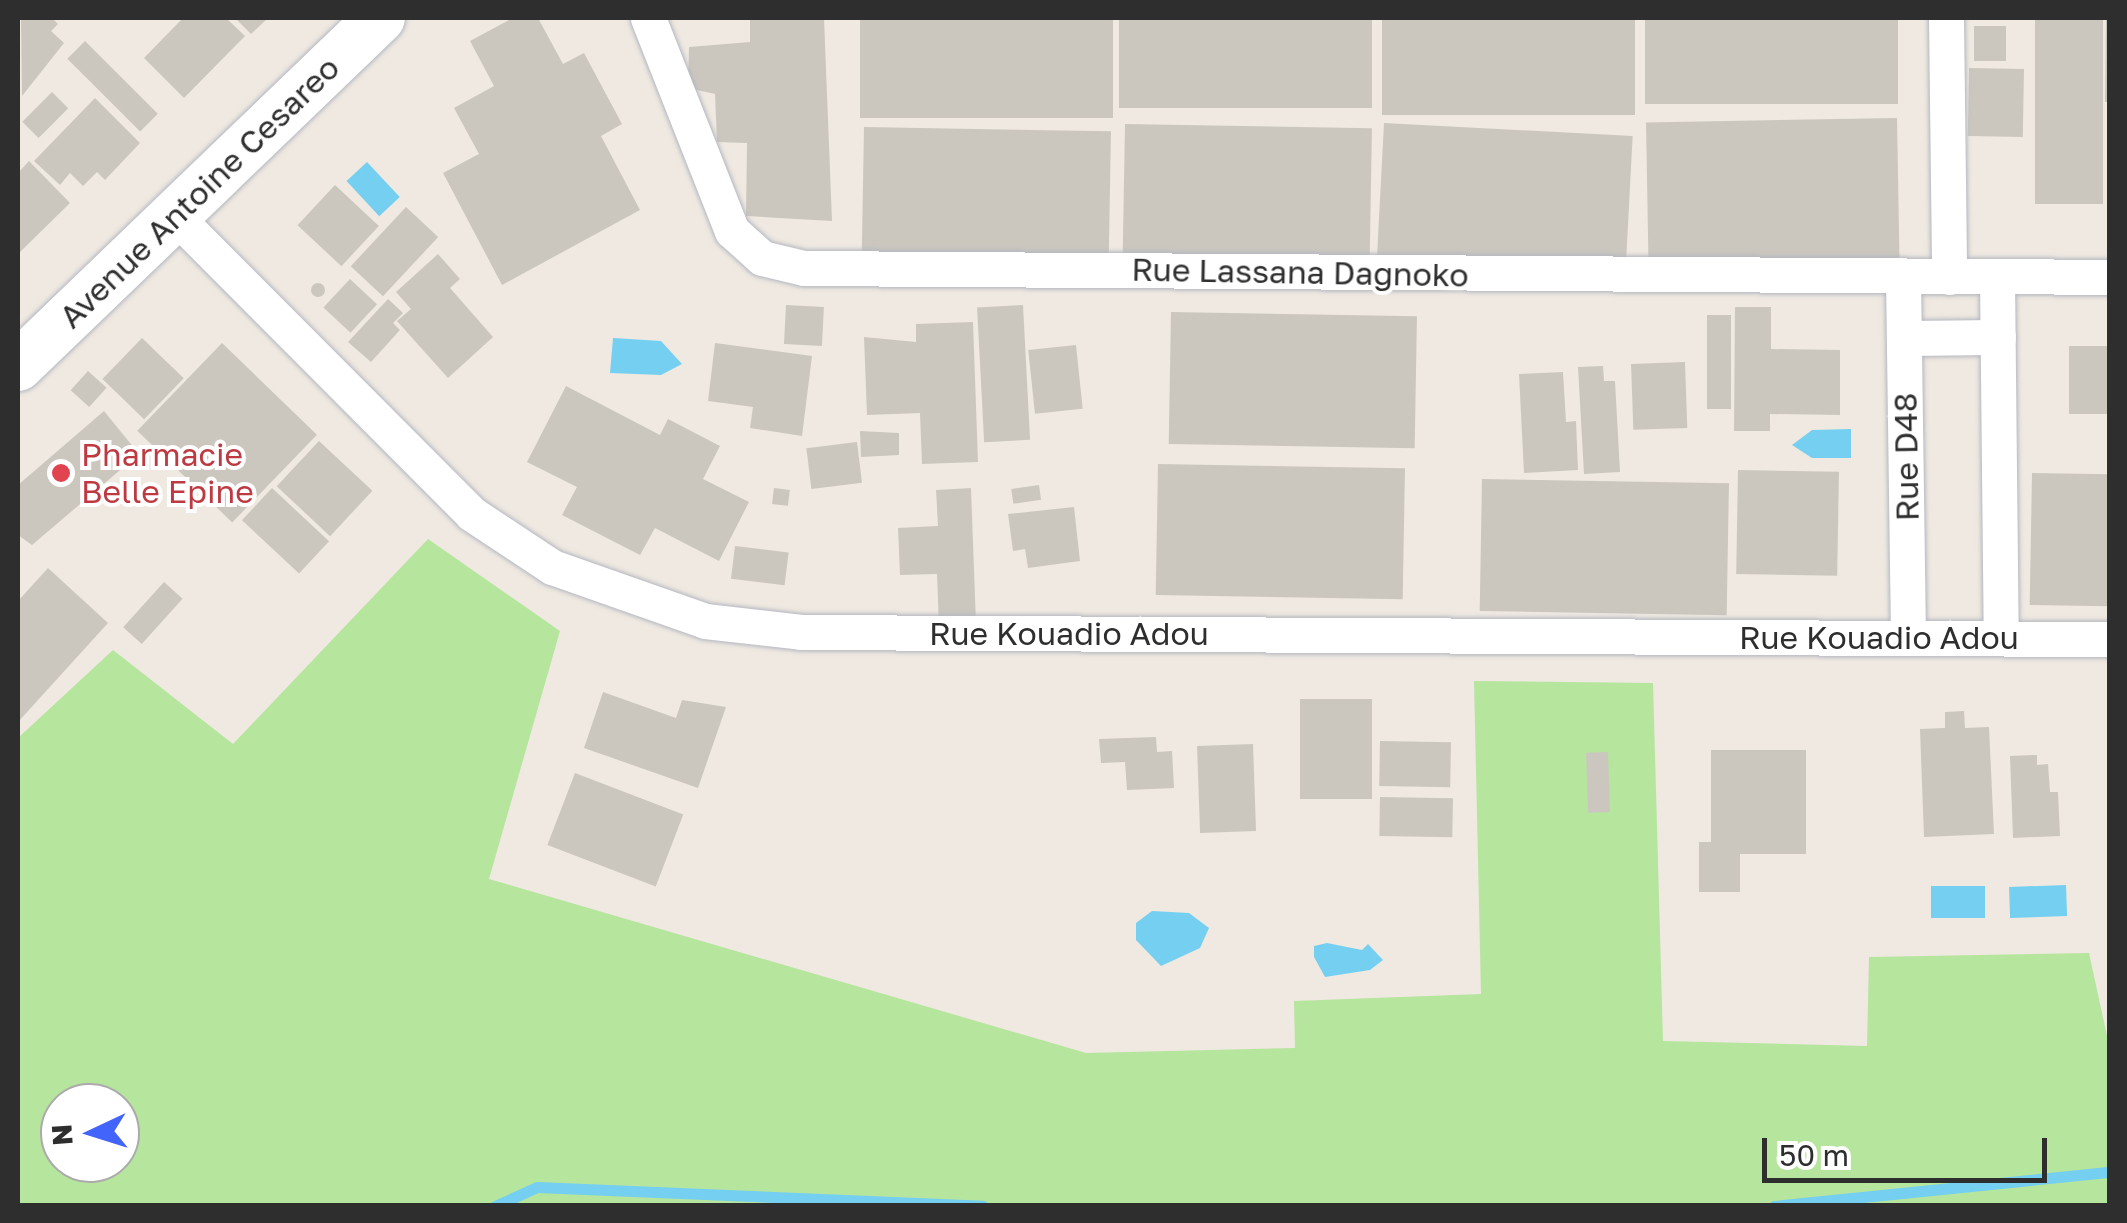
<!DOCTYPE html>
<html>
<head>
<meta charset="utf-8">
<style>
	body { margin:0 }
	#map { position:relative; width:2127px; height:1223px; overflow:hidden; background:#efe9e1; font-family:"Golos Text",sans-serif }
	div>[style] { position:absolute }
	.green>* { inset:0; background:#b6e59e }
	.water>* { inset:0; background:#75cff0; transform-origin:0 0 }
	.stream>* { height:11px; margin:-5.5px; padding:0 5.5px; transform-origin:5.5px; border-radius:5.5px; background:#75cff0 }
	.building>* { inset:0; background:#cbc7bf; transform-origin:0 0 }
	.round { border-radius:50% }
	.roads { filter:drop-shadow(0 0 2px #b4b7c1) drop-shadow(0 0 2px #b4b7c1) }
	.street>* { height:35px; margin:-17.5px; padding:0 17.5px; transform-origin:17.5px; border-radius:17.5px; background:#fff }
	.secondary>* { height:50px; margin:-25px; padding:0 25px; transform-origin:25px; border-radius:25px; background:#fff }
	.dots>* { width:28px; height:28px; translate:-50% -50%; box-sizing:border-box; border:5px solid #fff; border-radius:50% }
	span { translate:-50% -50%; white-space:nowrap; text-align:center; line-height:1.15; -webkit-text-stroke:8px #fff; paint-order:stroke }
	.street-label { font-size:32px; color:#2e2e2e }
	.health-label { font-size:32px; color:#be3a42 }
	.left { translate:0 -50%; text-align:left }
	.frame { position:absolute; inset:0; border:20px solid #2e2e2e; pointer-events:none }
	.north { position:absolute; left:40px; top:1083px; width:100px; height:100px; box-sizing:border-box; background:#fff; border:2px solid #ababab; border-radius:50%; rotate:266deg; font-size:28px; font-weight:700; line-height:40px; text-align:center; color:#2e2e2e }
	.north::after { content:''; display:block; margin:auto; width:35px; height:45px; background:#4264fb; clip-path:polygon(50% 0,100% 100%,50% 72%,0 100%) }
	.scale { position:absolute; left:1762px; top:1138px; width:285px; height:45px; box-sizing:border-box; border:5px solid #2e2e2e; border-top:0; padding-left:12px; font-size:30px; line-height:35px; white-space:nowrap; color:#2e2e2e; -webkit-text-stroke:8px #fff; paint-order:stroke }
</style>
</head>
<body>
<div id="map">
	<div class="green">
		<i style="clip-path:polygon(evenodd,428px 539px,560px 631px,489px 879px,1086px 1053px,1295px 1048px,1294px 1001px,1481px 994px,1474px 681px,1653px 683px,1663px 1041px,1867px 1046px,1869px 957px,2089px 953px,2109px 1045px,2109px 1205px,18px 1206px,18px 738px,113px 650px,233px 744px,428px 539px,60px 1103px,120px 1103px,120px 1163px,60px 1163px,60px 1103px)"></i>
	</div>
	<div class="water">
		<i style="left:367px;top:162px;width:48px;height:28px;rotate:47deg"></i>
		<i style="clip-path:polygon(613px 338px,661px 341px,682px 364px,661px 375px,610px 373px)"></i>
		<i style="clip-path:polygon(1851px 429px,1851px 458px,1812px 458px,1792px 445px,1812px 430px)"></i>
		<i style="left:2066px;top:885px;width:31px;height:57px;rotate:88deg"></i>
		<i style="left:1931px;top:886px;width:54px;height:32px"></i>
		<i style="clip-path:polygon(1152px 911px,1189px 913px,1209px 928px,1200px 948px,1161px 966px,1136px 940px,1136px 923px)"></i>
		<i style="clip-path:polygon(1327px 943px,1362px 950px,1368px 944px,1383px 960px,1370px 970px,1325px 977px,1314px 957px,1314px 946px)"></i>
	</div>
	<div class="stream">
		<i style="left:495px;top:1206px;width:46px;rotate:-24.3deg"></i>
		<i style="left:537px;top:1187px;width:446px;rotate:2.4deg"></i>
		<i style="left:1774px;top:1206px;width:338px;rotate:-5.8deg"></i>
	</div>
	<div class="building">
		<i style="clip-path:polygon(21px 18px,52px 18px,58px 24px,51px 31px,64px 43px,22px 96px)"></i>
		<i style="clip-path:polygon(183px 18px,226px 18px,245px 36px,184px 98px,144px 58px)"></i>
		<i style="clip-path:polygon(235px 18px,268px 18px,251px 34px)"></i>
		<i style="clip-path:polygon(513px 18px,538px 18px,563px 64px,584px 53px,622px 124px,601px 136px,640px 210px,502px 285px,443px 173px,479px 154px,454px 108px,494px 86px,470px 41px)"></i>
		<i style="clip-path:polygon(750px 18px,824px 18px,832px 221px,746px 216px,747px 143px,717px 142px,715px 94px,688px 88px,689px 47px,750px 42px)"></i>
		<i style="left:860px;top:18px;width:253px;height:100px"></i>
		<i style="left:1119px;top:18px;width:253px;height:90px"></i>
		<i style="left:1382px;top:18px;width:253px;height:97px"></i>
		<i style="left:1645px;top:18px;width:253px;height:86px"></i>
		<i style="left:2035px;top:18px;width:68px;height:186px"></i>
		<i style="clip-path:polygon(2106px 18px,2110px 18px,2110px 102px,2105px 102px)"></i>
		<i style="left:1974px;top:26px;width:32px;height:35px"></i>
		<i style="left:85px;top:41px;width:103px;height:25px;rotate:45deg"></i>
		<i style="left:1969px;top:68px;width:55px;height:68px;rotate:1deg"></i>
		<i style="left:52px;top:92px;width:23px;height:42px;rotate:45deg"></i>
		<i style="clip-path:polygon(95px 98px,140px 143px,105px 180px,97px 172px,83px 186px,70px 173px,60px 185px,34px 161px)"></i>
		<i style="left:1897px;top:118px;width:156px;height:251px;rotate:89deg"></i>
		<i style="left:1384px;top:123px;width:249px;height:146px;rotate:3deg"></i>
		<i style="left:1125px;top:124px;width:247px;height:132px;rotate:1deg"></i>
		<i style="left:864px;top:127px;width:247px;height:132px;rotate:1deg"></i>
		<i style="clip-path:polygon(29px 161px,70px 203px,18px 254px,18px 173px)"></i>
		<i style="left:335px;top:185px;width:60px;height:55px;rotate:43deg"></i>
		<i style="left:406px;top:207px;width:44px;height:81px;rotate:43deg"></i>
		<i style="clip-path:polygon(438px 254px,460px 279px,450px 288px,493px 337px,448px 378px,397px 321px,411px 309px,396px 292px)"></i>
		<i style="left:350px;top:279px;width:37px;height:39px;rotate:43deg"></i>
		<i class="round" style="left:311px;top:283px;width:14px;height:14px"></i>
		<i style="clip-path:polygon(388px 299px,403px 313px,393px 323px,400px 330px,371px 362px,348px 342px)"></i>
		<i style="left:786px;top:305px;width:38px;height:39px;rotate:3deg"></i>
		<i style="left:1023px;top:305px;width:135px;height:46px;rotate:87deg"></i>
		<i style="clip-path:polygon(1735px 307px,1771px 307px,1771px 349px,1840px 350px,1840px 415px,1770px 414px,1770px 431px,1734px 431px)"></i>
		<i style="left:1171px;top:312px;width:246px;height:132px;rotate:1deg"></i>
		<i style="left:1707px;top:315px;width:24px;height:94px"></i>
		<i style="clip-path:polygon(973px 322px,978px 462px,922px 464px,920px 413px,867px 415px,864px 337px,916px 342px,916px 324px)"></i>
		<i style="left:142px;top:338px;width:58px;height:57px;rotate:44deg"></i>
		<i style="left:222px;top:343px;width:132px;height:122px;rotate:44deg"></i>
		<i style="clip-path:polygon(715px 343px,812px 356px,802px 436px,750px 428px,753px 407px,708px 401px)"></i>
		<i style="left:1076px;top:345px;width:64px;height:48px;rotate:84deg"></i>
		<i style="left:2110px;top:346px;width:68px;height:41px;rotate:90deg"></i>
		<i style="left:1685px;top:362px;width:66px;height:54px;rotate:88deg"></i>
		<i style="clip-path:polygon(1603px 366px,1604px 381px,1615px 381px,1620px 472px,1584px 474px,1578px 367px)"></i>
		<i style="left:88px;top:371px;width:25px;height:26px;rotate:42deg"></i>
		<i style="clip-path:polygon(1563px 372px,1566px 422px,1576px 421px,1578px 470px,1524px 473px,1519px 374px)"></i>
		<i style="clip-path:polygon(566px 386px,660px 435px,668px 419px,720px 446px,703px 479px,749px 502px,719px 561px,655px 528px,640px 555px,562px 515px,577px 487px,527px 462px)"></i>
		<i style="clip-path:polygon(104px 411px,139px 454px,32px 545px,18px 535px,18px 485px)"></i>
		<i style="clip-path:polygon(860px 431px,899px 433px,899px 455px,861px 457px)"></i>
		<i style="left:319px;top:441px;width:73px;height:62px;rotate:43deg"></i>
		<i style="left:857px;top:442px;width:41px;height:51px;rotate:83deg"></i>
		<i style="left:1158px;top:464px;width:247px;height:131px;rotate:1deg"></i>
		<i style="left:1738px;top:470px;width:101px;height:104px;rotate:1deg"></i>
		<i style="left:2032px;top:473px;width:78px;height:132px;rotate:1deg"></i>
		<i style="left:1482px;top:479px;width:247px;height:132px;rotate:1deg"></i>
		<i style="left:1039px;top:485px;width:15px;height:28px;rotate:82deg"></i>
		<i style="left:272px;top:488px;width:78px;height:44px;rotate:43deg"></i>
		<i style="left:774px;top:488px;width:16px;height:16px;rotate:7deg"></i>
		<i style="clip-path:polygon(971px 488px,976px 624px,939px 626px,937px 574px,900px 575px,898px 528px,938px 526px,936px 490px)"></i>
		<i style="clip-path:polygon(1074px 507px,1080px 561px,1028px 568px,1025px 549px,1013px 551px,1008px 514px)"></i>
		<i style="left:735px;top:546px;width:54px;height:33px;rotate:7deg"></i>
		<i style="clip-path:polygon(48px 568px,108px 623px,18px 722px,18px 601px)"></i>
		<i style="left:164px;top:582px;width:25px;height:61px;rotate:42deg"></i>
		<i style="clip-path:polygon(603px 692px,676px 718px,682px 700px,726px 707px,698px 788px,584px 748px)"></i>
		<i style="left:1372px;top:699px;width:100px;height:72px;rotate:90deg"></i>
		<i style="clip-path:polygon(1964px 711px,1965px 728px,1989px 727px,1994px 834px,1924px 837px,1920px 729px,1945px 728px,1945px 712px)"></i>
		<i style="clip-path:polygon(1156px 737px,1157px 752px,1172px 751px,1174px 788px,1127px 790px,1125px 762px,1101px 763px,1099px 739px)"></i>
		<i style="left:1380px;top:741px;width:71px;height:45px;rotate:1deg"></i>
		<i style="left:1253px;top:744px;width:87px;height:56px;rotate:88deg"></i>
		<i style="clip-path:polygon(1711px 750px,1806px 750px,1806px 854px,1740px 854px,1740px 892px,1699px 892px,1699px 842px,1711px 842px)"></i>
		<i style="left:1608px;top:752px;width:60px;height:22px;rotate:88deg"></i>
		<i style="clip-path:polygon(2037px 755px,2037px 765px,2048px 764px,2050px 792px,2058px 792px,2060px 836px,2013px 838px,2010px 756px)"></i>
		<i style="left:575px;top:773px;width:116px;height:77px;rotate:21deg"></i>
		<i style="left:1380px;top:797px;width:73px;height:39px;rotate:1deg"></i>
	</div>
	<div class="roads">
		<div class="street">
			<i style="left:648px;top:18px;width:229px;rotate:68.5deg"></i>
			<i style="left:732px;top:231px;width:40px;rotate:42deg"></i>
			<i style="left:762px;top:258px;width:43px;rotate:13.4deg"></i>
			<i style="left:804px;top:268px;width:1306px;rotate:0.39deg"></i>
			<i style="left:1946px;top:18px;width:259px;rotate:89.3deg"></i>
			<i style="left:178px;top:219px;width:416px;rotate:45.1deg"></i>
			<i style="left:472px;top:514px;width:96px;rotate:33.5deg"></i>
			<i style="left:552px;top:567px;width:162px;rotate:19.4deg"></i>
			<i style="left:705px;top:621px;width:97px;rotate:6.5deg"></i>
			<i style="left:801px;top:632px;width:1309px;rotate:0.31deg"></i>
			<i style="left:1903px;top:278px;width:359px;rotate:89.2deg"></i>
			<i style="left:1997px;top:278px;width:358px;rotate:89.4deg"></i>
			<i style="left:1905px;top:338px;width:93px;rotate:-0.6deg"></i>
		</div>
		<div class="secondary">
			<i style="left:18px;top:366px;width:502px;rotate:-43.87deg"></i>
		</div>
	</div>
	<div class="dots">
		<i style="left:61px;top:473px;background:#e0444e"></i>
	</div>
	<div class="street-label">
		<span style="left:199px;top:192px;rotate:-44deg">Avenue Antoine Cesareo</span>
		<span style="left:1300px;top:272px;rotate:1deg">Rue Lassana Dagnoko</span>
		<span style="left:1906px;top:457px;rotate:-91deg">Rue D48</span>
		<span style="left:1069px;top:633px">Rue Kouadio Adou</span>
		<span style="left:1879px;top:637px">Rue Kouadio Adou</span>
	</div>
	<div class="health-label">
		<span class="left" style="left:81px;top:473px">Pharmacie<br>Belle Epine</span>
	</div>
	<div class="frame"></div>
	<div class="north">N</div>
	<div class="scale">50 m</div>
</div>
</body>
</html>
